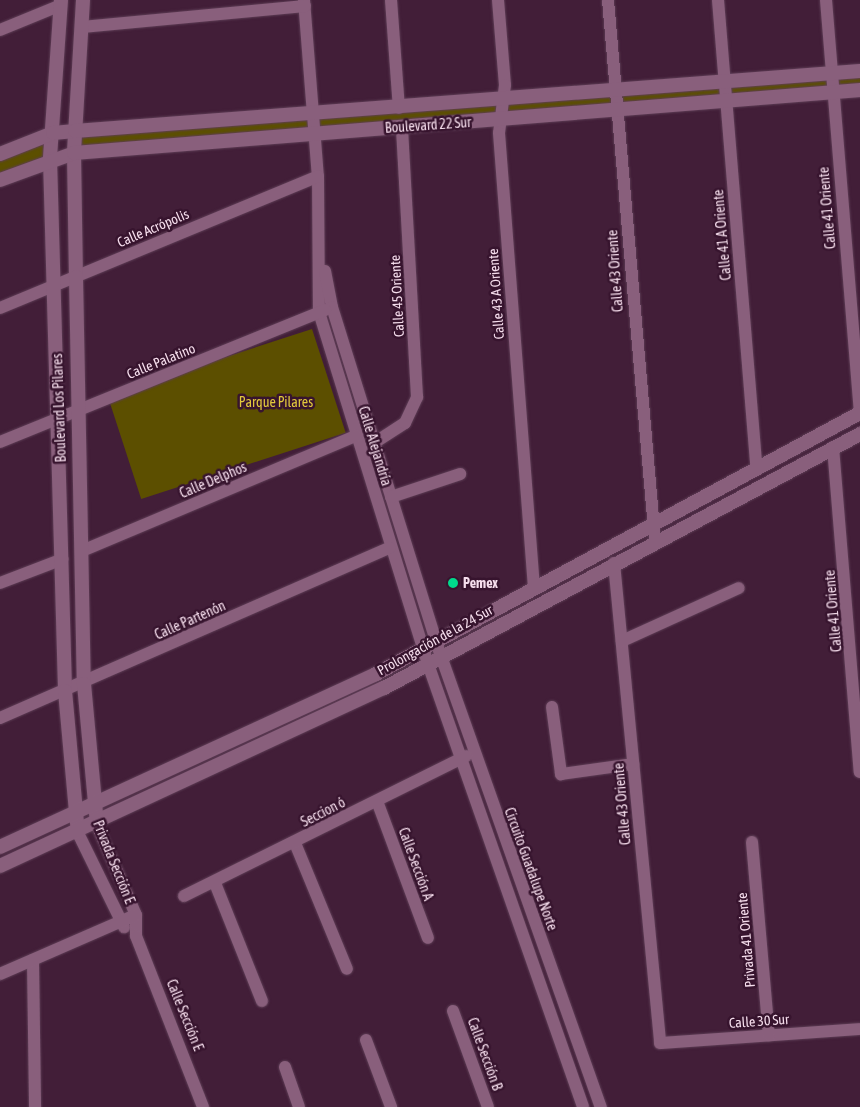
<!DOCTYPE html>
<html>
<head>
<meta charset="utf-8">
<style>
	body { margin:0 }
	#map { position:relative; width:860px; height:1107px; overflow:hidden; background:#421e38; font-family:"Asap Condensed",sans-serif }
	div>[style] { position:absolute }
	.green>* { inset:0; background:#5c4f00; transform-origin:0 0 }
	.roads { filter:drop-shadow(0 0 1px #5d3d55) drop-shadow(0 0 1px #5d3d55) }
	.minor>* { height:12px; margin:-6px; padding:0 6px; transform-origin:6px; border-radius:6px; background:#895f7c }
	.tertiary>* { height:14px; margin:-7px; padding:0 7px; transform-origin:7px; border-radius:7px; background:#895f7c }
	.secondary>* { height:14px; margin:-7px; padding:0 7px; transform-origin:7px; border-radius:7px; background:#895f7c }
	.dots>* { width:14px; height:14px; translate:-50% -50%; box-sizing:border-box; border:2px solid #37142e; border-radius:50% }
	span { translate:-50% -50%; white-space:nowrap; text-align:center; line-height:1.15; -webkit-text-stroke:5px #37142e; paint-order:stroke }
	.street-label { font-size:14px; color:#f6deed }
	.park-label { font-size:14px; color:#e2c93c }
	.poi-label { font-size:14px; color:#f6deed; font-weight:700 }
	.left { translate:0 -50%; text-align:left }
</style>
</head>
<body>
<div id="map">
	<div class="green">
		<i style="clip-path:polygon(860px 77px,860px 86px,78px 150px,79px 133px)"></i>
		<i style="clip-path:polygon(47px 139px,44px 158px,0 175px,0 158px)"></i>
		<i style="left:312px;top:329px;width:109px;height:215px;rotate:72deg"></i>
	</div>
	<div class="roads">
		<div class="minor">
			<i style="left:304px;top:0;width:177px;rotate:85.5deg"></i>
			<i style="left:318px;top:176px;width:136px;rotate:89.6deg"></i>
			<i style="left:319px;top:312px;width:368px;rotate:72.8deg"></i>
			<i style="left:428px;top:664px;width:469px;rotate:70.7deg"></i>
			<i style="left:391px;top:0;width:108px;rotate:85.8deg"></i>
			<i style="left:498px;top:0;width:85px;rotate:85.3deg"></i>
			<i style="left:505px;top:85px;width:48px;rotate:97.1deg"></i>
			<i style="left:499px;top:133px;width:453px;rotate:85.6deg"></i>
			<i style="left:608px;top:0;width:542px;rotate:85.03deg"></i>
			<i style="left:718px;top:0;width:469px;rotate:85.3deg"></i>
			<i style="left:826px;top:0;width:416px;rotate:85.3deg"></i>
			<i style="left:82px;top:27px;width:224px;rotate:-5.4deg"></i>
			<i style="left:0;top:30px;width:66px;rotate:-22.3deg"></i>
			<i style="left:325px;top:271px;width:37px;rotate:79deg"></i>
			<i style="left:332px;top:307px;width:366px;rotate:72.7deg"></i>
			<i style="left:441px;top:656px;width:479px;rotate:70.5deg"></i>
			<i style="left:0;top:308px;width:344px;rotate:-22.5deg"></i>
			<i style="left:0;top:442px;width:351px;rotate:-22.1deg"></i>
			<i style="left:374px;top:443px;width:37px;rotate:-33deg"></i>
			<i style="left:405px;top:423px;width:29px;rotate:-65deg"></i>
			<i style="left:417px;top:397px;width:270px;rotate:-93.2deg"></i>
			<i style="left:833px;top:447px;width:326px;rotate:85.3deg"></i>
			<i style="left:391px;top:497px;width:73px;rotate:-18.4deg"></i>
			<i style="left:82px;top:551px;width:297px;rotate:-22.8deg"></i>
			<i style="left:614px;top:563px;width:482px;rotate:84.5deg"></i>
			<i style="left:660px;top:1043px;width:200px;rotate:-4deg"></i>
			<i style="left:0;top:583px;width:67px;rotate:-20.9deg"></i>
			<i style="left:622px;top:641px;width:128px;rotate:-24.4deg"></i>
			<i style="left:552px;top:707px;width:68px;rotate:82.3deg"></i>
			<i style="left:561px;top:774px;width:73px;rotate:-7.9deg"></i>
			<i style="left:0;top:718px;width:425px;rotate:-23.6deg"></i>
			<i style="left:377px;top:801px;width:146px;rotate:69.6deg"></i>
			<i style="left:97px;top:825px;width:98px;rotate:66.6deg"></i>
			<i style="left:136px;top:915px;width:21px;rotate:90deg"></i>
			<i style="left:136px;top:936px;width:184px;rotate:68.6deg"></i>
			<i style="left:78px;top:833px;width:105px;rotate:63.9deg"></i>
			<i style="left:752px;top:842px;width:194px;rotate:85deg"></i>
			<i style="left:295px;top:843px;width:136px;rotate:67.6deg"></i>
			<i style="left:215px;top:883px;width:127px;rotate:68.3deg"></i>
			<i style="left:184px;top:896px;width:315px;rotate:-26.4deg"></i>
			<i style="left:33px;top:960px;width:147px;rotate:89.2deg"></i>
			<i style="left:0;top:974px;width:148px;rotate:-23.5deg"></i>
			<i style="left:453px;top:1011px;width:102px;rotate:70deg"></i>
			<i style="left:366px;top:1040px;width:72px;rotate:69.5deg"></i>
			<i style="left:285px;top:1067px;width:42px;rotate:70.7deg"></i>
		</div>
		<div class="tertiary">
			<i style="left:61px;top:0;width:159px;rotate:94deg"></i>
			<i style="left:50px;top:159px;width:532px;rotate:88.38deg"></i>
			<i style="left:65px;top:691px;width:143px;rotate:84.8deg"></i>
			<i style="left:83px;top:0;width:153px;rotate:93.4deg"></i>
			<i style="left:74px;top:153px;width:124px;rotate:89.1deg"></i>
			<i style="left:76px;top:277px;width:407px;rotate:88.9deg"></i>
			<i style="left:84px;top:684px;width:142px;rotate:84.7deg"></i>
			<i style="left:0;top:154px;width:57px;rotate:-21.6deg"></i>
			<i style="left:53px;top:133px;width:22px;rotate:-5deg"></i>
			<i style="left:75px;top:131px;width:787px;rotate:-4.37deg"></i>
			<i style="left:0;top:180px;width:79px;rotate:-20deg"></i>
			<i style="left:74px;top:153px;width:789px;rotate:-4.58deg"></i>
		</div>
		<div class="secondary">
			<i style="left:0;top:847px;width:414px;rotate:-24.7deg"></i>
			<i style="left:376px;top:674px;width:550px;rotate:-28.34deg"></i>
			<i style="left:0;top:866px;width:423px;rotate:-24.9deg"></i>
			<i style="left:384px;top:688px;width:540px;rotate:-28.08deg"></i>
		</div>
	</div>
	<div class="dots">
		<i style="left:453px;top:583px;background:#00d98c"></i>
	</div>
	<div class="street-label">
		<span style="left:428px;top:125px;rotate:-4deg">Boulevard 22 Sur</span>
		<span style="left:827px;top:208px;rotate:-95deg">Calle 41 Oriente</span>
		<span style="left:153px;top:228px;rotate:-23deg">Calle Acrópolis</span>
		<span style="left:722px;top:235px;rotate:-95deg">Calle 41 A Oriente</span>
		<span style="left:615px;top:271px;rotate:-94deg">Calle 43 Oriente</span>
		<span style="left:496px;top:294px;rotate:-94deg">Calle 43 A Oriente</span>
		<span style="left:397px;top:296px;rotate:-93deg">Calle 45 Oriente</span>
		<span style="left:161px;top:361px;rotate:-22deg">Calle Palatino</span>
		<span style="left:59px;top:408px;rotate:-92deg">Boulevard Los Pilares</span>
		<span style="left:375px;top:446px;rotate:73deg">Calle Alejandría</span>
		<span style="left:213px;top:480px;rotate:-23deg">Calle Delphos</span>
		<span style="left:833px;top:611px;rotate:-95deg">Calle 41 Oriente</span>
		<span style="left:190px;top:620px;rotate:-24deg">Calle Partenón</span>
		<span style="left:435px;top:640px;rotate:-29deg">Prolongación de la 24 Sur</span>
		<span style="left:622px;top:804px;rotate:-95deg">Calle 43 Oriente</span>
		<span style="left:323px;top:812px;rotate:-27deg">Seccion ó</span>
		<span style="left:114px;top:862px;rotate:68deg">Privada Sección E</span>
		<span style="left:416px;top:864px;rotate:70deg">Calle Sección A</span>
		<span style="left:531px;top:869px;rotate:70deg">Circuito Guadalupe Norte</span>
		<span style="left:746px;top:940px;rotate:-95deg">Privada 41 Oriente</span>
		<span style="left:185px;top:1015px;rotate:68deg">Calle Sección E</span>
		<span style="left:759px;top:1021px;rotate:-4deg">Calle 30 Sur</span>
		<span style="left:485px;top:1054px;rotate:70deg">Calle Sección B</span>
	</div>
	<div class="park-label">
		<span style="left:276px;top:402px">Parque Pilares</span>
	</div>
	<div class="poi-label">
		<span class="left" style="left:463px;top:583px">Pemex</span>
	</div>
</div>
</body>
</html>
